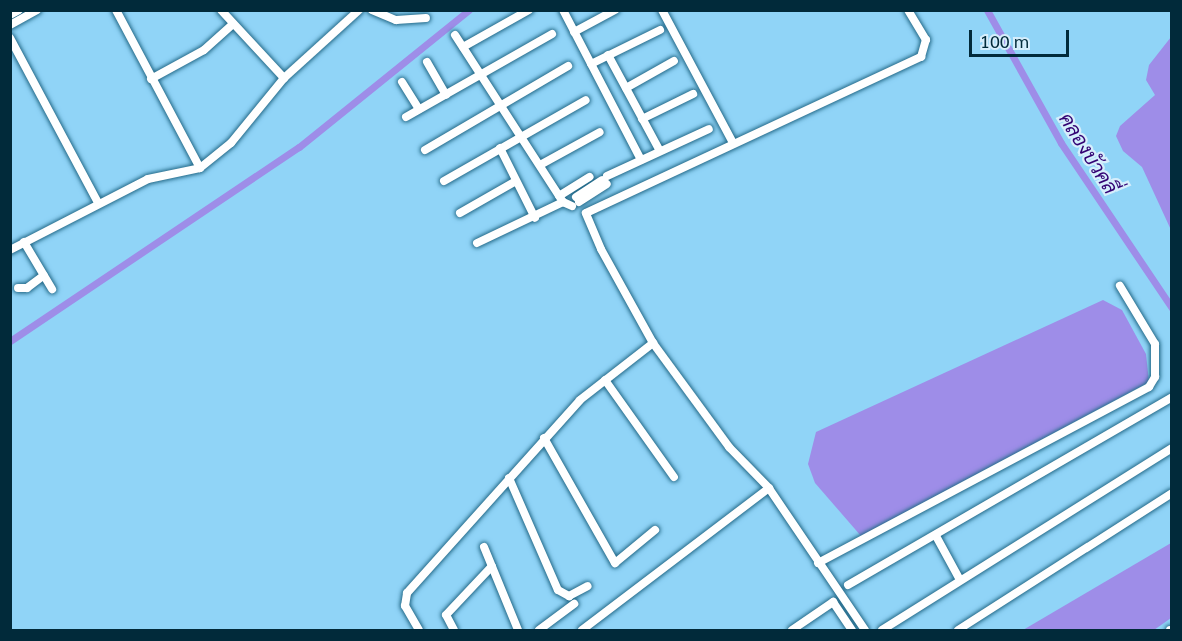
<!DOCTYPE html>
<html>
<head>
<meta charset="utf-8">
<style>
	body { margin:0 }
	#map { position:relative; width:1182px; height:641px; overflow:hidden; background:#90d4f7; font-family:Georgia,Sarabun,serif }
	div>[style] { position:absolute }
	.water>* { inset:0; background:#9e8de8 }
	.canal>* { height:7px; margin:-3.5px; padding:0 3.5px; transform-origin:3.5px; border-radius:3.5px; background:#9e8de8 }
	.roads { filter:drop-shadow(0 0 2px #246a89) drop-shadow(0 0 2px #246a89) }
	.minor>* { height:8px; margin:-4px; padding:0 4px; transform-origin:4px; border-radius:4px; background:#fff }
	span { translate:-50% -50%; white-space:nowrap; text-align:center; line-height:1.15; -webkit-text-stroke:4.5px #d6eefc; paint-order:stroke }
	.water-label { font-size:20px; color:#330273; font-style:italic }
	.frame { position:absolute; inset:0; border:12px solid #012a3a; pointer-events:none }
	.scale { position:absolute; left:969px; top:30px; width:100px; height:27px; box-sizing:border-box; border:3px solid #012a3a; border-top:0; padding-left:8px; font-size:18px; line-height:21px; white-space:nowrap; color:#012a3a; -webkit-text-stroke:4px #d6eefc; paint-order:stroke }
</style>
</head>
<body>
<div id="map">
	<div class="water">
		<i style="clip-path:polygon(1171px 37px,1171px 230px,1142px 167px,1123px 151px,1116px 136px,1120px 126px,1155px 95px,1146px 80px,1149px 65px)"></i>
		<i style="clip-path:polygon(1103px 300px,1122px 310px,1146px 354px,1149px 382px,861px 536px,815px 483px,808px 464px,816px 432px)"></i>
		<i style="clip-path:polygon(1171px 543px,1171px 618px,1154px 630px,1023px 630px)"></i>
	</div>
	<div class="canal">
		<i style="left:987px;top:10px;width:152px;rotate:60.9deg"></i>
		<i style="left:1061px;top:143px;width:199px;rotate:56.1deg"></i>
		<i style="left:10px;top:341px;width:348px;rotate:-33.9deg"></i>
		<i style="left:299px;top:147px;width:218px;rotate:-38.9deg"></i>
	</div>
	<div class="roads">
		<div class="minor">
			<i style="left:116px;top:10px;width:179px;rotate:62deg"></i>
			<i style="left:221px;top:10px;width:93px;rotate:47.2deg"></i>
			<i style="left:372px;top:10px;width:26px;rotate:23deg"></i>
			<i style="left:396px;top:20px;width:30px;rotate:-4deg"></i>
			<i style="left:563px;top:10px;width:169px;rotate:62.5deg"></i>
			<i style="left:662px;top:10px;width:151px;rotate:61.9deg"></i>
			<i style="left:10px;top:15px;width:10px;rotate:-29deg"></i>
			<i style="left:10px;top:25px;width:31px;rotate:-29deg"></i>
			<i style="left:574px;top:32px;width:47px;rotate:-28.2deg"></i>
			<i style="left:455px;top:35px;width:199px;rotate:57.1deg"></i>
			<i style="left:563px;top:202px;width:10px;rotate:24deg"></i>
			<i style="left:10px;top:38px;width:187px;rotate:61.9deg"></i>
			<i style="left:463px;top:47px;width:76px;rotate:-29.3deg"></i>
			<i style="left:608px;top:55px;width:109px;rotate:61.6deg"></i>
			<i style="left:427px;top:62px;width:38px;rotate:60deg"></i>
			<i style="left:591px;top:64px;width:77px;rotate:-26.2deg"></i>
			<i style="left:151px;top:79px;width:60px;rotate:-28.7deg"></i>
			<i style="left:204px;top:50px;width:39px;rotate:-42deg"></i>
			<i style="left:402px;top:82px;width:32px;rotate:58deg"></i>
			<i style="left:626px;top:88px;width:55px;rotate:-29.4deg"></i>
			<i style="left:406px;top:117px;width:168px;rotate:-29.6deg"></i>
			<i style="left:642px;top:119px;width:57px;rotate:-26.1deg"></i>
			<i style="left:500px;top:148px;width:78px;rotate:63.4deg"></i>
			<i style="left:425px;top:150px;width:166px;rotate:-30.4deg"></i>
			<i style="left:540px;top:165px;width:68px;rotate:-28.8deg"></i>
			<i style="left:607px;top:176px;width:112px;rotate:-24.7deg"></i>
			<i style="left:444px;top:181px;width:163px;rotate:-29.7deg"></i>
			<i style="left:559px;top:196px;width:36px;rotate:-32deg"></i>
			<i style="left:576px;top:197px;width:31px;rotate:-33deg"></i>
			<i style="left:579px;top:202px;width:33px;rotate:-33deg"></i>
			<i style="left:460px;top:213px;width:64px;rotate:-29.7deg"></i>
			<i style="left:24px;top:242px;width:55px;rotate:59.2deg"></i>
			<i style="left:477px;top:243px;width:95px;rotate:-25.5deg"></i>
			<i style="left:10px;top:250px;width:155px;rotate:-27.2deg"></i>
			<i style="left:148px;top:179px;width:53px;rotate:-11.9deg"></i>
			<i style="left:200px;top:168px;width:40px;rotate:-39deg"></i>
			<i style="left:231px;top:143px;width:84px;rotate:-50.8deg"></i>
			<i style="left:284px;top:78px;width:101px;rotate:-42.2deg"></i>
			<i style="left:18px;top:288px;width:9px"></i>
			<i style="left:27px;top:288px;width:21px;rotate:-37deg"></i>
			<i style="left:605px;top:380px;width:119px;rotate:54.6deg"></i>
			<i style="left:544px;top:438px;width:144px;rotate:60.4deg"></i>
			<i style="left:615px;top:563px;width:52px;rotate:-39.5deg"></i>
			<i style="left:509px;top:478px;width:122px;rotate:66.4deg"></i>
			<i style="left:558px;top:590px;width:13px;rotate:29deg"></i>
			<i style="left:569px;top:596px;width:21px;rotate:-28deg"></i>
			<i style="left:936px;top:536px;width:50px;rotate:61.4deg"></i>
			<i style="left:484px;top:547px;width:90px;rotate:67.7deg"></i>
			<i style="left:818px;top:563px;width:375px;rotate:-28deg"></i>
			<i style="left:1149px;top:387px;width:12px;rotate:-59deg"></i>
			<i style="left:1155px;top:377px;width:33px;rotate:-90deg"></i>
			<i style="left:1155px;top:344px;width:68px;rotate:-121.1deg"></i>
			<i style="left:848px;top:585px;width:375px;rotate:-30.1deg"></i>
			<i style="left:419px;top:630px;width:28px;rotate:-120deg"></i>
			<i style="left:405px;top:606px;width:13px;rotate:-81deg"></i>
			<i style="left:407px;top:593px;width:259px;rotate:-48.1deg"></i>
			<i style="left:580px;top:400px;width:93px;rotate:-38deg"></i>
			<i style="left:454px;top:630px;width:17px;rotate:-118deg"></i>
			<i style="left:446px;top:615px;width:67px;rotate:-46.8deg"></i>
			<i style="left:539px;top:630px;width:44px;rotate:-36.6deg"></i>
			<i style="left:582px;top:630px;width:235px;rotate:-37.2deg"></i>
			<i style="left:792px;top:630px;width:50px;rotate:-34.3deg"></i>
			<i style="left:833px;top:602px;width:34px;rotate:56deg"></i>
			<i style="left:865px;top:630px;width:171px;rotate:-124.1deg"></i>
			<i style="left:769px;top:488px;width:57px;rotate:-134.3deg"></i>
			<i style="left:729px;top:447px;width:129px;rotate:-126.2deg"></i>
			<i style="left:653px;top:343px;width:107px;rotate:-119deg"></i>
			<i style="left:601px;top:249px;width:39px;rotate:-113deg"></i>
			<i style="left:586px;top:213px;width:370px;rotate:-25deg"></i>
			<i style="left:921px;top:57px;width:18px;rotate:-74deg"></i>
			<i style="left:926px;top:40px;width:35px;rotate:-121deg"></i>
			<i style="left:882px;top:630px;width:342px;rotate:-32.1deg"></i>
			<i style="left:958px;top:630px;width:254px;rotate:-32.6deg"></i>
			<i style="left:1170px;top:630px;width:2px"></i>
		</div>
	</div>
	<div class="water-label">
		<span style="left:1089px;top:153px;rotate:58deg">คลองบัวคลี่</span>
	</div>
	<div class="frame"></div>
	<div class="scale">100 m</div>
</div>
</body>
</html>
